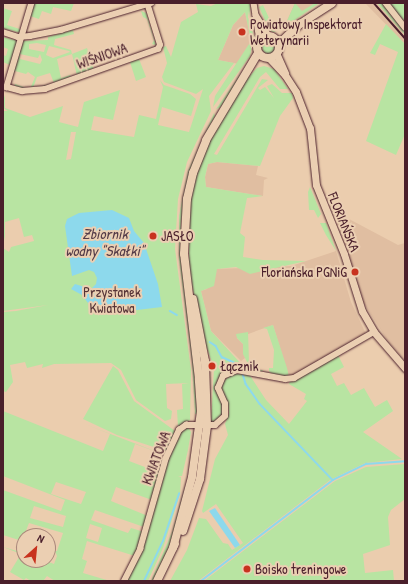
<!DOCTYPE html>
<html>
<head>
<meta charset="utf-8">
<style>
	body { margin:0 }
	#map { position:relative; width:408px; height:584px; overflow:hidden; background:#ebcdae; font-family:"Patrick Hand",sans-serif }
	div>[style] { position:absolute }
	.built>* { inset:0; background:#e0bea1 }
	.green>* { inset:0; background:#b8e4a2 }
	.round { border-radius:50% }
	.water>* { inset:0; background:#8dd9ec }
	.stream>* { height:1.5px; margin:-0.75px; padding:0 0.75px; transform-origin:0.75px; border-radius:0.75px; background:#8dd9ec }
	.roads { filter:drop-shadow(0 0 1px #4a1f2b) drop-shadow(0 0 1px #4a1f2b) }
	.minor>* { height:5.5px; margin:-2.75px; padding:0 2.75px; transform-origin:2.75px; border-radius:2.75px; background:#ebcfb2 }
	.tertiary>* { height:7px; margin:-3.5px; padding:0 3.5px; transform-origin:3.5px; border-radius:3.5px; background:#ebcfb2 }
	.secondary>* { height:8px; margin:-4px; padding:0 4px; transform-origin:4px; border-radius:4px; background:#ebcfb2 }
	.secondary>.ring { margin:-4px; padding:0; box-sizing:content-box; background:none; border:8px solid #ebcfb2; border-radius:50% }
	.rail>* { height:1.5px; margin:-0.75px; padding:0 0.75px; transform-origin:0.75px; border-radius:0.75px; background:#4a1f2b }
	.dots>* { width:11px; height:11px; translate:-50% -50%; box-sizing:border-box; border:2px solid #ebcfb2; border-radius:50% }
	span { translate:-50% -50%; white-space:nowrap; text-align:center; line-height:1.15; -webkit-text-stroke:4px #ebcfb2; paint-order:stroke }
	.poi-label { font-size:14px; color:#4a1f2b }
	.left { translate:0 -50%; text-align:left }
	.right { translate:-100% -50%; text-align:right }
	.street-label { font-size:14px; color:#4a1f2b }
	.park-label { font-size:14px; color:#553337 }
	.water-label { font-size:15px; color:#543b48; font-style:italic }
	.frame { position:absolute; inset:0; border:4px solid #4a1f2b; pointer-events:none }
	.north { position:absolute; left:16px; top:528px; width:40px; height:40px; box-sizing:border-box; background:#ebcfb2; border:1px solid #ab897c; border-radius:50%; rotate:27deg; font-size:11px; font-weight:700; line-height:16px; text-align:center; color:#4a1f2b }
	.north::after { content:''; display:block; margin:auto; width:14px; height:18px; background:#c8321e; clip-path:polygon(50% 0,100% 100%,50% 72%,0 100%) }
</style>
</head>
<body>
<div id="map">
	<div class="built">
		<i style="clip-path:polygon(295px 3px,317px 3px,286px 23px)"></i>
		<i style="clip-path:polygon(365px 3px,384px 3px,405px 30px,405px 44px)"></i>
		<i style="clip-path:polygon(245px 12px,251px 41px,249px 48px,239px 64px,218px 60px,233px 25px)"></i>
		<i style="clip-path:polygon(217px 162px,258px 166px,256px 175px,268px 178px,264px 180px,263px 196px,206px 187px,205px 177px,208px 164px)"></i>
		<i style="clip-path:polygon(334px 211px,398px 245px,405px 243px,405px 361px,388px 341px,361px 299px)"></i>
		<i style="clip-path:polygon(336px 251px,351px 302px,366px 334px,331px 355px,318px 359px,318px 361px,300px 373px,289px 377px,273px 325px,237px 338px,243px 344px,245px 358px,241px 361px,211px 331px,201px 291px,207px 289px,216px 269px,291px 266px)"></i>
	</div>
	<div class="green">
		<i style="clip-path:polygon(34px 3px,74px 3px,71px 11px,53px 7px,51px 14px,42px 11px,39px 19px,30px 16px)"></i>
		<i style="clip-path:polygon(evenodd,218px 3px,250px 3px,250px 17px,249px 11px,248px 17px,254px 37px,250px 56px,213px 107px,215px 96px,251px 41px,245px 12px,233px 25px,218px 60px,234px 63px,209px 96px,211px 111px,187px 162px,178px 199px,175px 249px,191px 370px,190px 420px,178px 427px,177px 410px,183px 409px,182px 384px,189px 383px,166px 384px,167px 408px,172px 411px,171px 419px,165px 421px,136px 400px,121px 370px,111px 363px,54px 364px,42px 368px,43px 364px,27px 368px,25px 362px,10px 365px,13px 382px,6px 392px,3px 391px,3px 312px,16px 311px,48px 305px,3px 311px,3px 248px,9px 252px,11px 247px,34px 241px,32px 235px,24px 237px,19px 218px,5px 222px,5px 241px,3px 231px,3px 111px,8px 111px,3px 108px,3px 101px,5px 95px,5px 108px,30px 117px,63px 106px,59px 122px,78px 127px,84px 102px,120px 90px,113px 120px,94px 116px,91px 130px,134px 137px,139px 115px,156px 119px,163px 87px,160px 80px,164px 85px,190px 94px,196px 99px,191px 116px,162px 107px,158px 125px,189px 132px,203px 89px,196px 94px,164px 82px,162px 77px,167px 63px,163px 47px,166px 46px,171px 57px,181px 22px,198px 12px,196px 4px,211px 6px,218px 3px,71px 132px,76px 132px,71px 159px,66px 160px,71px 132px)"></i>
		<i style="clip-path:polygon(295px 3px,302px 11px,315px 3px,318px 4px,289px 24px,274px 32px,270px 31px,259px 7px,263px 5px,275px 31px,286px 23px)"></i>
		<i style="clip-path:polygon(377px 3px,385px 3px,405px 29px,405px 35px)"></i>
		<i style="clip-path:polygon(388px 3px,405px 3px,405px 26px)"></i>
		<i style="clip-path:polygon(3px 8px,12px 11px,7px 25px,23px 30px,21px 33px,3px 28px)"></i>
		<i style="clip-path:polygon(141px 11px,146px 13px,156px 45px,152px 44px,154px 40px,147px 19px,143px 17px)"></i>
		<i style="clip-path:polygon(386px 24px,405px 44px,405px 134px,396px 155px,366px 141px,398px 52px,380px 44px,375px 55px,370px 53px)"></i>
		<i style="clip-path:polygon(evenodd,73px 30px,74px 34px,55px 39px,54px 45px,71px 50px,72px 54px,87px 48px,94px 70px,83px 74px,81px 71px,81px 74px,77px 76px,72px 54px,57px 59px,61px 78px,70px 75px,71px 78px,42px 88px,27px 90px,14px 87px,15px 84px,30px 89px,35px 77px,28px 72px,26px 74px,15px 71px,11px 80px,23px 41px,48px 40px,48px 37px,73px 30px,37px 43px,46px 45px,44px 52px,29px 49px,29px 44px,37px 43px,73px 30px,49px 46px,69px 51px,70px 52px,53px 58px,46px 55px,49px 46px,73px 30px,20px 54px,38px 58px,40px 54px,42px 60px,40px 64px,20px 59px,20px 54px,73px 30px,50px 73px,54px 83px,33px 88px,37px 77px,50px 73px)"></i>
		<i style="clip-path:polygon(3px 37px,18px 41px,12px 66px,3px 62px,3px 55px,6px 56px,8px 49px,3px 47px)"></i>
		<i class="round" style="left:262px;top:40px;width:14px;height:14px"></i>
		<i style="clip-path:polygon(139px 59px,146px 77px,136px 81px,130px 62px)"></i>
		<i style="clip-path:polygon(264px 66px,274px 69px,288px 89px,280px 89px,266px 72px,260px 77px,214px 154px,217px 155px,262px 79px,268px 80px,258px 88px,260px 90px,265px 87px,274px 98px,267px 86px,272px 84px,282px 93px,292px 93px,293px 98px,280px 116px,260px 166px,217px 162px,208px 164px,205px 177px,206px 187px,263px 196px,247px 198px,240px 233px,245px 237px,243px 257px,263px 260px,306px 261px,250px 274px,236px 267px,217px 269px,214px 286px,201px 291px,211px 331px,243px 366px,225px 372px,218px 379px,216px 391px,223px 405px,223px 414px,217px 422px,211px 423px,214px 368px,204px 340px,189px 272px,189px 209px,195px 176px,206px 146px,247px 79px,257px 68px)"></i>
		<i style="clip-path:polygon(244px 69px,240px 79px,221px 107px,216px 109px)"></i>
		<i style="clip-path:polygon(214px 113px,215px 116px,199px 147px,184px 199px,181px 225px,181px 251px,197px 391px,197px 414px,195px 414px,192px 361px,179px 259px,179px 216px,188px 171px)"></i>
		<i style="clip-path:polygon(310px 187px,321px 214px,318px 218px,314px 210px,309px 210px,308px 192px)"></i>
		<i style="clip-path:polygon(320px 223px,326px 223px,336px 251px,326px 235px)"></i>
		<i style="clip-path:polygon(273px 325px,287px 368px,289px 377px,273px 375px,269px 371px,269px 368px,273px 368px,274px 350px,267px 329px,263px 328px)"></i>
		<i style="clip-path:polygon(248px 332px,249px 362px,254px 371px,263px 370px,261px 373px,251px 370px,243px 354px,243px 344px,237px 338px,236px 334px)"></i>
		<i style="clip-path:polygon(338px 355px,344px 367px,331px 374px,337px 386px,344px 383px,351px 395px,364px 388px,375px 407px,387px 400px,393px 411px,363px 432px,402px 459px,365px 463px,330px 480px,198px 581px,170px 581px,187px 550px,199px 518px,206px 519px,223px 543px,228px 544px,232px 550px,243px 543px,216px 504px,203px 513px,202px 511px,215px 459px,228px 435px,225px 424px,229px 413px,228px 404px,221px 391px,223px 381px,232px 374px,249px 374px,266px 400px,289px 424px,307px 401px,304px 399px,306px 394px,289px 384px,290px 381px)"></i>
		<i style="clip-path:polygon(113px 366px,118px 370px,134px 401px,175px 431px,166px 451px,117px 435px,83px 419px)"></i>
		<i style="clip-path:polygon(evenodd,3px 411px,103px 451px,110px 434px,82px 423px,165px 455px,135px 444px,129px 461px,158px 472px,162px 459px,165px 460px,152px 500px,116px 487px,111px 501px,148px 516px,144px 527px,95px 510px,91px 520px,128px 533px,131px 528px,144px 532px,135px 556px,87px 541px,82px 559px,87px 561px,83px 573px,110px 581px,55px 581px,47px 576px,43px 581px,31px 581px,26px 578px,24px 580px,10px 572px,21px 554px,3px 547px,24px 553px,24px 560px,44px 560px,54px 564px,57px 556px,55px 551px,57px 551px,63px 533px,29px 523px,22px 541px,3px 535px,3px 490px,61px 511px,65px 500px,3px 476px,3px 411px,56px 482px,86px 492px,81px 504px,51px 494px,56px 482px,3px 411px,34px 506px,66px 516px,63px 527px,30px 518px,34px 506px,3px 411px,90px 524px,102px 528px,98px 542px,86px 538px,90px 524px)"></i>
		<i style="clip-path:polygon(188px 427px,191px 432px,188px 450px,182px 476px,178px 476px,181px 477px,180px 494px,163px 548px,148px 581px,126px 581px,134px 566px,164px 468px,180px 431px)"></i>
		<i style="clip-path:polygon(405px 464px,405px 499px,391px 510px,388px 517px,390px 545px,363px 554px,365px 573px,393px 570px,394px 581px,204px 581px,335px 481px,366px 467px)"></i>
		<i style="clip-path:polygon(185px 487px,185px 501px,169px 550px,154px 581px,151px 581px,172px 532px)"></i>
	</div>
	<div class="water">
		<i style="clip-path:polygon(112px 210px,129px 218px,134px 231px,144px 243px,158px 284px,162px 307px,112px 313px,91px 307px,82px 295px,71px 289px,75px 284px,91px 289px,96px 284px,97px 278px,94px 272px,89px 270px,72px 276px,65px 226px,67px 219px,79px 213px)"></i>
		<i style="clip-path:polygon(215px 508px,240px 545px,235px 548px,209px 511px)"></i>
	</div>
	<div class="stream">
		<i style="left:170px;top:311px;width:8px;rotate:30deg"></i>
		<i style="left:210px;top:342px;width:7px;rotate:34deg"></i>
		<i style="left:216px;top:346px;width:13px;rotate:61deg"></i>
		<i style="left:222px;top:357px;width:20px;rotate:24deg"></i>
		<i style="left:243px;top:374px;width:10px;rotate:73deg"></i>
		<i style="left:246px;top:384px;width:24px;rotate:55deg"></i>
		<i style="left:260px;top:404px;width:105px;rotate:46.2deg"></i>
		<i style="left:144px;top:581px;width:44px;rotate:-64.6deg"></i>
		<i style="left:163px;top:541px;width:50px;rotate:-71.2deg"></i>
		<i style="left:201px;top:581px;width:166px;rotate:-37.4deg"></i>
		<i style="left:333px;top:480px;width:37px;rotate:-26deg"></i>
		<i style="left:366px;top:464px;width:39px;rotate:-4deg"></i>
	</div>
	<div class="roads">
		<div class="minor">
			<i style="left:32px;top:3px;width:88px;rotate:106.6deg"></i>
			<i style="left:7px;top:87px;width:16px;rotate:15deg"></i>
			<i style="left:22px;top:91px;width:23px;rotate:-5deg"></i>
			<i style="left:45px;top:89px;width:120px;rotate:-19.5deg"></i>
			<i style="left:158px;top:49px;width:4px;rotate:-63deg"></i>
			<i style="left:160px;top:45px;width:44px;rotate:-107.2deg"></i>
			<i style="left:254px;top:3px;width:37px;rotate:81deg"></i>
			<i style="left:386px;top:3px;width:31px;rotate:52deg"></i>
			<i style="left:256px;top:15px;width:25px;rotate:58deg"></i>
			<i style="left:3px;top:32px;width:16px;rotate:18deg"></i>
			<i style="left:18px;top:37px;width:12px;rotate:-5deg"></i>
			<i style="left:30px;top:36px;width:32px;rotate:-11deg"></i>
			<i style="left:61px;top:30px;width:94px;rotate:-16.7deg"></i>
			<i style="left:124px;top:581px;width:36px;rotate:-63deg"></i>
			<i style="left:140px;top:549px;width:95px;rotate:-74.1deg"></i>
			<i style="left:166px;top:458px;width:31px;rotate:-65deg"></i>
			<i style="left:179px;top:430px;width:9px;rotate:-36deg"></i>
			<i style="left:186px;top:425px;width:29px"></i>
			<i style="left:215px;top:425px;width:13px;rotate:-42deg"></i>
			<i style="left:225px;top:416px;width:12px;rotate:-90deg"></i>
			<i style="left:225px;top:404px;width:17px;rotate:-114deg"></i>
			<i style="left:218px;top:388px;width:13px;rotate:-67deg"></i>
			<i style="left:223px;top:376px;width:15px;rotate:-23deg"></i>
			<i style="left:237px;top:370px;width:49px;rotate:10.6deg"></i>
			<i style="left:285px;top:379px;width:9px;rotate:-6deg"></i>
			<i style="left:294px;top:378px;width:92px;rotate:-29.9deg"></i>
		</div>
		<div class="tertiary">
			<i style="left:277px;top:55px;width:20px;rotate:66deg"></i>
			<i style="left:270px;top:59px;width:22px;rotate:47deg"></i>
			<i style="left:285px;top:75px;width:20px;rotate:57deg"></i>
			<i style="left:296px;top:92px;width:39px;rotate:69deg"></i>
			<i style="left:310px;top:128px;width:57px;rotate:84deg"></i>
			<i style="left:316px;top:185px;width:74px;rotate:67.9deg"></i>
			<i style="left:344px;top:254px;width:60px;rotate:72.5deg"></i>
			<i style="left:362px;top:311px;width:24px;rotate:60deg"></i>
			<i style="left:374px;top:332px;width:48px;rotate:49.3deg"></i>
		</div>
		<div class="secondary">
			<i class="ring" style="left:257px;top:36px;width:14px;height:14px"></i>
			<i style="left:279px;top:44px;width:29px;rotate:-44deg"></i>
			<i style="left:300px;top:24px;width:38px;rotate:-33deg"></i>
			<i style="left:183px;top:531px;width:55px;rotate:-71.9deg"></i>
			<i style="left:200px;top:479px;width:53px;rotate:-82.5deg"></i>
			<i style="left:207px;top:426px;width:65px;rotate:-91.8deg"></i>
			<i style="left:205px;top:361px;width:63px;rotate:-101deg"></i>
			<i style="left:173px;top:548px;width:73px;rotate:-75deg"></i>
			<i style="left:192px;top:477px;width:67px;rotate:-82.2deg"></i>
			<i style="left:201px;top:411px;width:32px;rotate:-94deg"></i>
			<i style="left:199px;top:379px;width:126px;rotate:-96.8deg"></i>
			<i style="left:184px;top:254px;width:55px;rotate:-86.9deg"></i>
			<i style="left:187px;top:199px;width:27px;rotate:-77deg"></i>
			<i style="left:193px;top:173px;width:35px;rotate:-68deg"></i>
			<i style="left:206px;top:140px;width:101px;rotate:-59.1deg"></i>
			<i style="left:157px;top:581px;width:41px;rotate:-64.1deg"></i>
		</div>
	</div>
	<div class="rail">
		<i style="left:374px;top:3px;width:47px;rotate:48.5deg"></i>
	</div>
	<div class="dots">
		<i style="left:242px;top:32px;background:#c8321e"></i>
		<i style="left:153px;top:236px;background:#c8321e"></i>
		<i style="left:355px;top:272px;background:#c8321e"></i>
		<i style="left:212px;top:366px;background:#c8321e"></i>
		<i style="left:247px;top:569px;background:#c8321e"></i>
	</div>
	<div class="poi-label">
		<span class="left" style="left:250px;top:32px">Powiatowy Inspektorat<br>Weterynarii</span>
		<span class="left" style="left:161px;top:236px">JASŁO</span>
		<span class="right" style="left:347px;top:272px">Floriańska PGNiG</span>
		<span class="left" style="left:220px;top:366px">Łącznik</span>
		<span class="left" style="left:255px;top:569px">Boisko treningowe</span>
	</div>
	<div class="street-label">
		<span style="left:102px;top:56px;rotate:-19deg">WIŚNIOWA</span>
		<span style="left:344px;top:222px;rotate:68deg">FLORIAŃSKA</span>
		<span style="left:156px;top:458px;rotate:-69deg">KWIATOWA</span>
	</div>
	<div class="park-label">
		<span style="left:112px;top:300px">Przystanek<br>Kwiatowa</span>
	</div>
	<div class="water-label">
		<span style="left:105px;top:242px">Zbiornik<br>wodny "Skałki"</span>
	</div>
	<div class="frame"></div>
	<div class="north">N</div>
</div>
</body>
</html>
